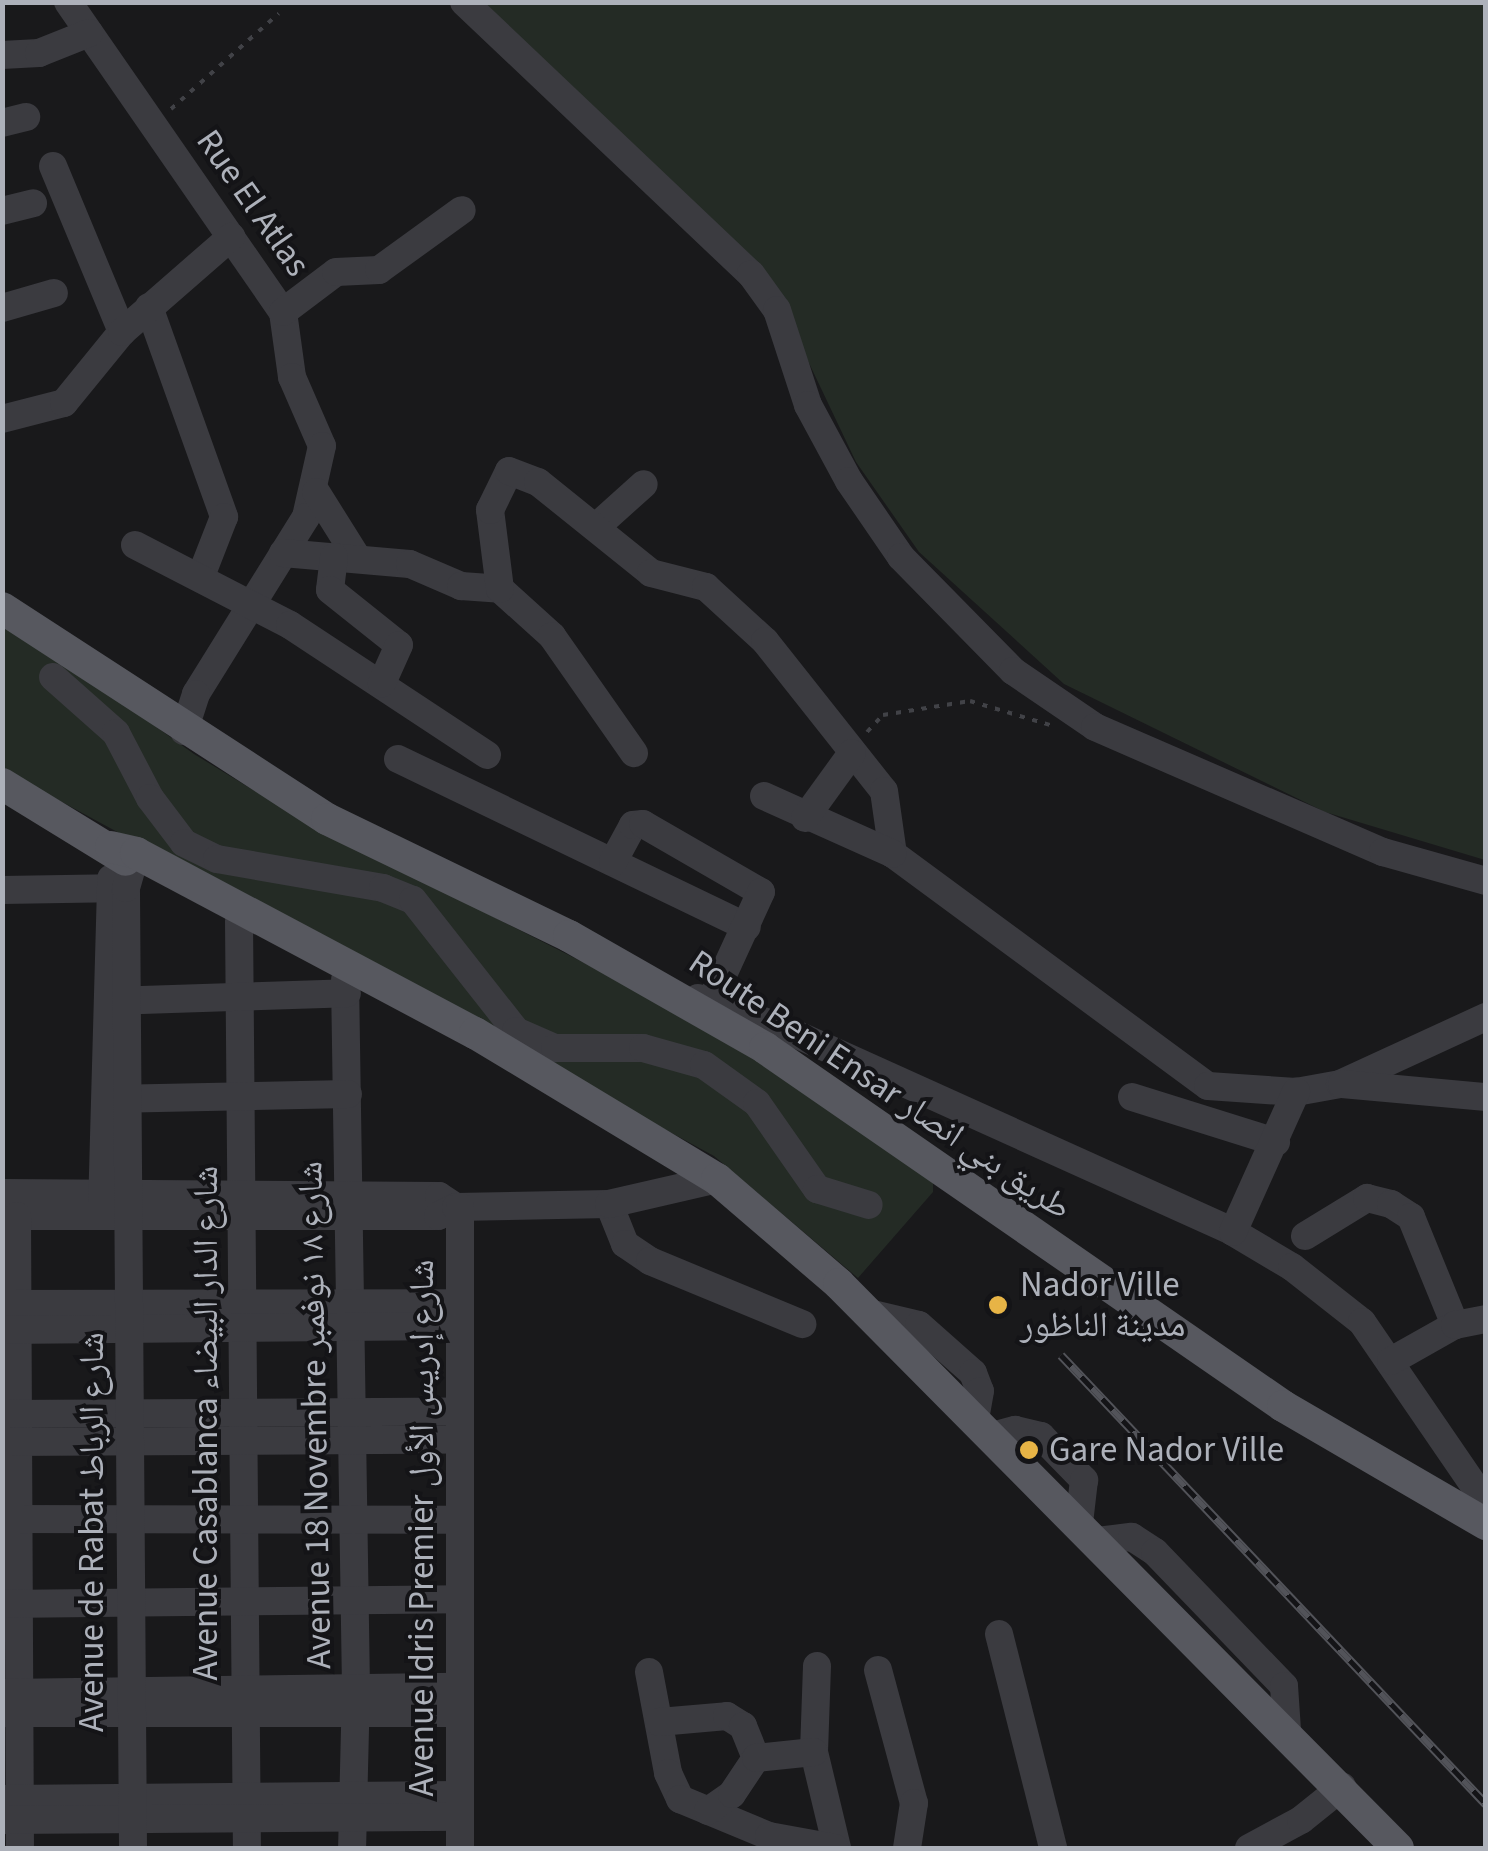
<!DOCTYPE html>
<html>
<head>
<meta charset="utf-8">
<style>
	body { margin:0 }
	#map { position:relative; width:1488px; height:1851px; overflow:hidden; background:#19191b; font-family:"Source Sans 3","Noto Naskh Arabic",sans-serif }
	div>[style] { position:absolute }
	.green>* { inset:0; background:#242b25 }
	.path>* { height:4px; margin-top:-2px; transform-origin:0; background:repeating-linear-gradient(90deg,#414247 0 5px,transparent 0 13px) }
	.minor>* { height:28px; margin:-14px; padding:0 14px; transform-origin:14px; border-radius:14px; background:#3b3b40 }
	.major>* { height:32px; margin:-16px; padding:0 16px; transform-origin:16px; border-radius:16px; background:#57585f }
	.rail>* { height:9px; margin-top:-4.5px; transform-origin:0; background:repeating-linear-gradient(90deg,#141417 0 15px,#525359 0 30px); box-sizing:border-box; border-block:2px solid #525359 }
	.dots>* { width:28px; height:28px; translate:-50% -50%; box-sizing:border-box; border:5px solid #141417; border-radius:50% }
	span { translate:-50% -50%; white-space:nowrap; text-align:center; line-height:1.15; -webkit-text-stroke:8px #141417; paint-order:stroke }
	.street-label { font-size:35px; color:#adb1ba }
	.poi-label { font-size:35px; color:#adb1ba }
	.left { translate:0 -50%; text-align:left }
	.frame { position:absolute; inset:0; border:5px solid #adb1ba; pointer-events:none }
</style>
</head>
<body>
<div id="map">
	<div class="green">
		<i style="clip-path:polygon(481px 3px,1485px 3px,1485px 860px,1325px 812px,1064px 684px,919px 552px,856px 462px,770px 281px)"></i>
		<i style="clip-path:polygon(2px 625px,25px 633px,194px 754px,306px 822px,695px 1019px,933px 1177px,933px 1192px,858px 1278px,714px 1156px,3px 770px)"></i>
	</div>
	<div class="path">
		<i style="left:171px;top:109px;width:144px;rotate:-41.6deg"></i>
		<i style="left:867px;top:732px;width:23px;rotate:-47deg"></i>
		<i style="left:883px;top:715px;width:88px;rotate:-9.1deg"></i>
		<i style="left:970px;top:701px;width:84px;rotate:16.7deg"></i>
	</div>
	<div class="minor">
		<i style="left:68px;top:2px;width:377px;rotate:55.3deg"></i>
		<i style="left:283px;top:312px;width:66px;rotate:82.1deg"></i>
		<i style="left:292px;top:377px;width:75px;rotate:66.5deg"></i>
		<i style="left:322px;top:446px;width:73px;rotate:102.7deg"></i>
		<i style="left:306px;top:517px;width:208px;rotate:121.9deg"></i>
		<i style="left:196px;top:694px;width:39px;rotate:108deg"></i>
		<i style="left:464px;top:2px;width:395px;rotate:43.5deg"></i>
		<i style="left:751px;top:274px;width:44px;rotate:54.2deg"></i>
		<i style="left:777px;top:310px;width:100px;rotate:71.9deg"></i>
		<i style="left:808px;top:405px;width:86px;rotate:61.7deg"></i>
		<i style="left:849px;top:481px;width:92px;rotate:55.6deg"></i>
		<i style="left:901px;top:557px;width:160px;rotate:45.5deg"></i>
		<i style="left:1013px;top:671px;width:99px;rotate:34.3deg"></i>
		<i style="left:1095px;top:727px;width:314px;rotate:23.5deg"></i>
		<i style="left:1383px;top:852px;width:107px;rotate:15.7deg"></i>
		<i style="left:2px;top:55px;width:37px;rotate:-3deg"></i>
		<i style="left:39px;top:53px;width:54px;rotate:-21.8deg"></i>
		<i style="left:2px;top:123px;width:25px;rotate:-14deg"></i>
		<i style="left:53px;top:166px;width:180px;rotate:67.4deg"></i>
		<i style="left:2px;top:211px;width:32px;rotate:-14deg"></i>
		<i style="left:149px;top:307px;width:223px;rotate:70.3deg"></i>
		<i style="left:224px;top:517px;width:63px;rotate:111.3deg"></i>
		<i style="left:2px;top:308px;width:54px;rotate:-16.1deg"></i>
		<i style="left:283px;top:312px;width:66px;rotate:-37deg"></i>
		<i style="left:336px;top:272px;width:43px;rotate:-2.7deg"></i>
		<i style="left:379px;top:270px;width:102px;rotate:-35.9deg"></i>
		<i style="left:2px;top:419px;width:64px;rotate:-14.5deg"></i>
		<i style="left:64px;top:403px;width:92px;rotate:-50.8deg"></i>
		<i style="left:122px;top:332px;width:145px;rotate:-41.1deg"></i>
		<i style="left:316px;top:492px;width:79px;rotate:57.9deg"></i>
		<i style="left:596px;top:527px;width:64px;rotate:-41.9deg"></i>
		<i style="left:135px;top:545px;width:174px;rotate:27.3deg"></i>
		<i style="left:290px;top:625px;width:236px;rotate:33.4deg"></i>
		<i style="left:283px;top:553px;width:127px;rotate:5deg"></i>
		<i style="left:410px;top:564px;width:56px;rotate:23.3deg"></i>
		<i style="left:461px;top:586px;width:39px;rotate:4deg"></i>
		<i style="left:500px;top:589px;width:70px;rotate:42.1deg"></i>
		<i style="left:552px;top:636px;width:143px;rotate:55deg"></i>
		<i style="left:334px;top:557px;width:33px;rotate:97deg"></i>
		<i style="left:330px;top:590px;width:88px;rotate:38.6deg"></i>
		<i style="left:399px;top:645px;width:42px;rotate:114.1deg"></i>
		<i style="left:500px;top:589px;width:80px;rotate:-97.2deg"></i>
		<i style="left:490px;top:510px;width:43px;rotate:-64deg"></i>
		<i style="left:509px;top:471px;width:31px;rotate:21deg"></i>
		<i style="left:538px;top:482px;width:145px;rotate:38.8deg"></i>
		<i style="left:651px;top:573px;width:57px;rotate:14.3deg"></i>
		<i style="left:706px;top:587px;width:80px;rotate:42.5deg"></i>
		<i style="left:765px;top:641px;width:191px;rotate:51.6deg"></i>
		<i style="left:884px;top:791px;width:64px;rotate:81.9deg"></i>
		<i style="left:893px;top:854px;width:391px;rotate:36.4deg"></i>
		<i style="left:1208px;top:1086px;width:88px;rotate:3.9deg"></i>
		<i style="left:1296px;top:1092px;width:45px;rotate:-10.3deg"></i>
		<i style="left:1340px;top:1084px;width:161px;rotate:-24.7deg"></i>
		<i style="left:53px;top:677px;width:84px;rotate:41.6deg"></i>
		<i style="left:116px;top:733px;width:73px;rotate:62.4deg"></i>
		<i style="left:150px;top:798px;width:56px;rotate:52.9deg"></i>
		<i style="left:184px;top:843px;width:37px;rotate:26deg"></i>
		<i style="left:217px;top:859px;width:169px;rotate:9.9deg"></i>
		<i style="left:383px;top:888px;width:32px;rotate:22deg"></i>
		<i style="left:413px;top:900px;width:167px;rotate:51.8deg"></i>
		<i style="left:516px;top:1031px;width:43px;rotate:23.6deg"></i>
		<i style="left:555px;top:1048px;width:88px"></i>
		<i style="left:643px;top:1048px;width:63px;rotate:15.6deg"></i>
		<i style="left:704px;top:1065px;width:65px;rotate:35.6deg"></i>
		<i style="left:757px;top:1103px;width:105px;rotate:55.1deg"></i>
		<i style="left:817px;top:1189px;width:54px;rotate:17.1deg"></i>
		<i style="left:398px;top:759px;width:387px;rotate:25.7deg"></i>
		<i style="left:764px;top:796px;width:141px;rotate:24.2deg"></i>
		<i style="left:805px;top:818px;width:80px;rotate:-54.1deg"></i>
		<i style="left:613px;top:862px;width:42px;rotate:-61.6deg"></i>
		<i style="left:633px;top:825px;width:10px;rotate:-6deg"></i>
		<i style="left:643px;top:824px;width:136px;rotate:30deg"></i>
		<i style="left:761px;top:892px;width:122px;rotate:114.7deg"></i>
		<i style="left:2px;top:890px;width:124px;rotate:-0.9deg"></i>
		<i style="left:239px;top:921px;width:927px;rotate:89.51deg"></i>
		<i style="left:345px;top:980px;width:708px;rotate:89.11deg"></i>
		<i style="left:356px;top:1688px;width:160px;rotate:91.4deg"></i>
		<i style="left:698px;top:998px;width:87px;rotate:19.5deg"></i>
		<i style="left:780px;top:1027px;width:497px;rotate:24.3deg"></i>
		<i style="left:1233px;top:1232px;width:69px;rotate:30.7deg"></i>
		<i style="left:1292px;top:1267px;width:89px;rotate:38.2deg"></i>
		<i style="left:1362px;top:1322px;width:219px;rotate:55.6deg"></i>
		<i style="left:111px;top:1001px;width:236px;rotate:-1.9deg"></i>
		<i style="left:1342px;top:1084px;width:145px;rotate:5.2deg"></i>
		<i style="left:1132px;top:1097px;width:151px;rotate:17.4deg"></i>
		<i style="left:110px;top:1099px;width:238px;rotate:-1.2deg"></i>
		<i style="left:2px;top:1193px;width:437px;rotate:0.4deg"></i>
		<i style="left:439px;top:1196px;width:20px;rotate:33deg"></i>
		<i style="left:609px;top:1204px;width:43px;rotate:68.2deg"></i>
		<i style="left:625px;top:1244px;width:30px;rotate:34deg"></i>
		<i style="left:650px;top:1261px;width:165px;rotate:22.5deg"></i>
		<i style="left:102px;top:1209px;width:331px;rotate:-88.4deg"></i>
		<i style="left:2px;top:1216px;width:436px"></i>
		<i style="left:438px;top:1216px;width:20px;rotate:-27deg"></i>
		<i style="left:456px;top:1207px;width:153px;rotate:-1.1deg"></i>
		<i style="left:609px;top:1204px;width:111px;rotate:-13deg"></i>
		<i style="left:17px;top:1216px;width:632px;rotate:89.73deg"></i>
		<i style="left:1233px;top:1232px;width:154px;rotate:-65.8deg"></i>
		<i style="left:1305px;top:1236px;width:73px;rotate:-31.5deg"></i>
		<i style="left:1367px;top:1198px;width:25px;rotate:14deg"></i>
		<i style="left:1391px;top:1204px;width:24px;rotate:33deg"></i>
		<i style="left:1411px;top:1217px;width:117px;rotate:67.8deg"></i>
		<i style="left:2px;top:1304px;width:456px;rotate:-0.1deg"></i>
		<i style="left:868px;top:1313px;width:52px;rotate:13.2deg"></i>
		<i style="left:919px;top:1325px;width:72px;rotate:41.6deg"></i>
		<i style="left:973px;top:1373px;width:19px;rotate:69deg"></i>
		<i style="left:980px;top:1391px;width:29px;rotate:100deg"></i>
		<i style="left:2px;top:1330px;width:456px;rotate:-0.5deg"></i>
		<i style="left:1391px;top:1361px;width:73px;rotate:-29.4deg"></i>
		<i style="left:1455px;top:1325px;width:32px;rotate:-11deg"></i>
		<i style="left:2px;top:1414px;width:456px;rotate:-0.3deg"></i>
		<i style="left:992px;top:1436px;width:24px;rotate:-15deg"></i>
		<i style="left:1015px;top:1430px;width:27px;rotate:13deg"></i>
		<i style="left:1041px;top:1436px;width:62px;rotate:45.7deg"></i>
		<i style="left:1084px;top:1480px;width:43px;rotate:96.6deg"></i>
		<i style="left:4px;top:1442px;width:455px;rotate:-0.3deg"></i>
		<i style="left:4px;top:1519px;width:455px;rotate:0.1deg"></i>
		<i style="left:1097px;top:1541px;width:35px;rotate:-7deg"></i>
		<i style="left:1132px;top:1537px;width:27px;rotate:33deg"></i>
		<i style="left:1155px;top:1552px;width:186px;rotate:46.1deg"></i>
		<i style="left:1284px;top:1686px;width:44px;rotate:86.1deg"></i>
		<i style="left:2px;top:1604px;width:457px;rotate:-0.6deg"></i>
		<i style="left:999px;top:1634px;width:221px;rotate:75.8deg"></i>
		<i style="left:817px;top:1666px;width:86px;rotate:92deg"></i>
		<i style="left:814px;top:1752px;width:99px;rotate:76.5deg"></i>
		<i style="left:878px;top:1670px;width:138px;rotate:74.9deg"></i>
		<i style="left:914px;top:1803px;width:46px;rotate:98.8deg"></i>
		<i style="left:649px;top:1672px;width:103px;rotate:79.3deg"></i>
		<i style="left:668px;top:1773px;width:29px;rotate:65deg"></i>
		<i style="left:680px;top:1799px;width:96px;rotate:22.6deg"></i>
		<i style="left:769px;top:1836px;width:67px;rotate:10.3deg"></i>
		<i style="left:5px;top:1693px;width:453px;rotate:-0.8deg"></i>
		<i style="left:4px;top:1713px;width:454px"></i>
		<i style="left:659px;top:1722px;width:68px;rotate:-5deg"></i>
		<i style="left:727px;top:1716px;width:19px;rotate:32deg"></i>
		<i style="left:743px;top:1726px;width:35px;rotate:68deg"></i>
		<i style="left:6px;top:1799px;width:453px;rotate:-0.5deg"></i>
		<i style="left:708px;top:1811px;width:29px;rotate:-35deg"></i>
		<i style="left:732px;top:1794px;width:43px;rotate:-56.3deg"></i>
		<i style="left:756px;top:1758px;width:58px;rotate:-5.9deg"></i>
		<i style="left:4px;top:1820px;width:456px;rotate:-0.4deg"></i>
		<i style="left:133px;top:1848px;width:960px;rotate:-90.42deg"></i>
		<i style="left:126px;top:888px;width:36px;rotate:-74deg"></i>
		<i style="left:460px;top:1848px;width:641px;rotate:-90deg"></i>
		<i style="left:1249px;top:1848px;width:59px;rotate:-28.3deg"></i>
		<i style="left:1301px;top:1820px;width:53px;rotate:-38.8deg"></i>
	</div>
	<div class="major">
		<i style="left:2px;top:608px;width:387px;rotate:33deg"></i>
		<i style="left:327px;top:819px;width:269px;rotate:25.8deg"></i>
		<i style="left:569px;top:936px;width:226px;rotate:29.7deg"></i>
		<i style="left:765px;top:1048px;width:630px;rotate:34.65deg"></i>
		<i style="left:1283px;top:1406px;width:235px;rotate:30.2deg"></i>
		<i style="left:2px;top:784px;width:145px;rotate:31.5deg"></i>
		<i style="left:111px;top:847px;width:26px;rotate:13deg"></i>
		<i style="left:136px;top:853px;width:384px;rotate:28deg"></i>
		<i style="left:475px;top:1033px;width:283px;rotate:31.1deg"></i>
		<i style="left:717px;top:1179px;width:161px;rotate:40.7deg"></i>
		<i style="left:839px;top:1284px;width:794px;rotate:45.26deg"></i>
	</div>
	<div class="rail">
		<i style="left:1061px;top:1355px;width:618px;rotate:46.57deg"></i>
	</div>
	<div class="dots">
		<i style="left:998px;top:1305px;background:#e7b446"></i>
		<i style="left:1029px;top:1450px;background:#e7b446"></i>
	</div>
	<div class="street-label">
		<span style="left:253px;top:203px;rotate:55deg">Rue El Atlas</span>
		<span style="left:880px;top:1085px;rotate:34deg">Route Beni Ensar طريق بني انصار</span>
		<span style="left:315px;top:1415px;rotate:-91deg">Avenue 18 Novembre شارع ١٨ نوفمبر</span>
		<span style="left:206px;top:1423px;rotate:-90deg">Avenue Casablanca شارع الدار البيضاء</span>
		<span style="left:422px;top:1528px;rotate:-90deg">Avenue Idris Premier شارع إدريس الأول</span>
		<span style="left:92px;top:1532px;rotate:-90deg">Avenue de Rabat شارع الرباط</span>
	</div>
	<div class="poi-label">
		<span class="left" style="left:1020px;top:1305px">Nador Ville<br>مدينة الناظور</span>
		<span class="left" style="left:1049px;top:1450px">Gare Nador Ville</span>
	</div>
	<div class="frame"></div>
</div>
</body>
</html>
